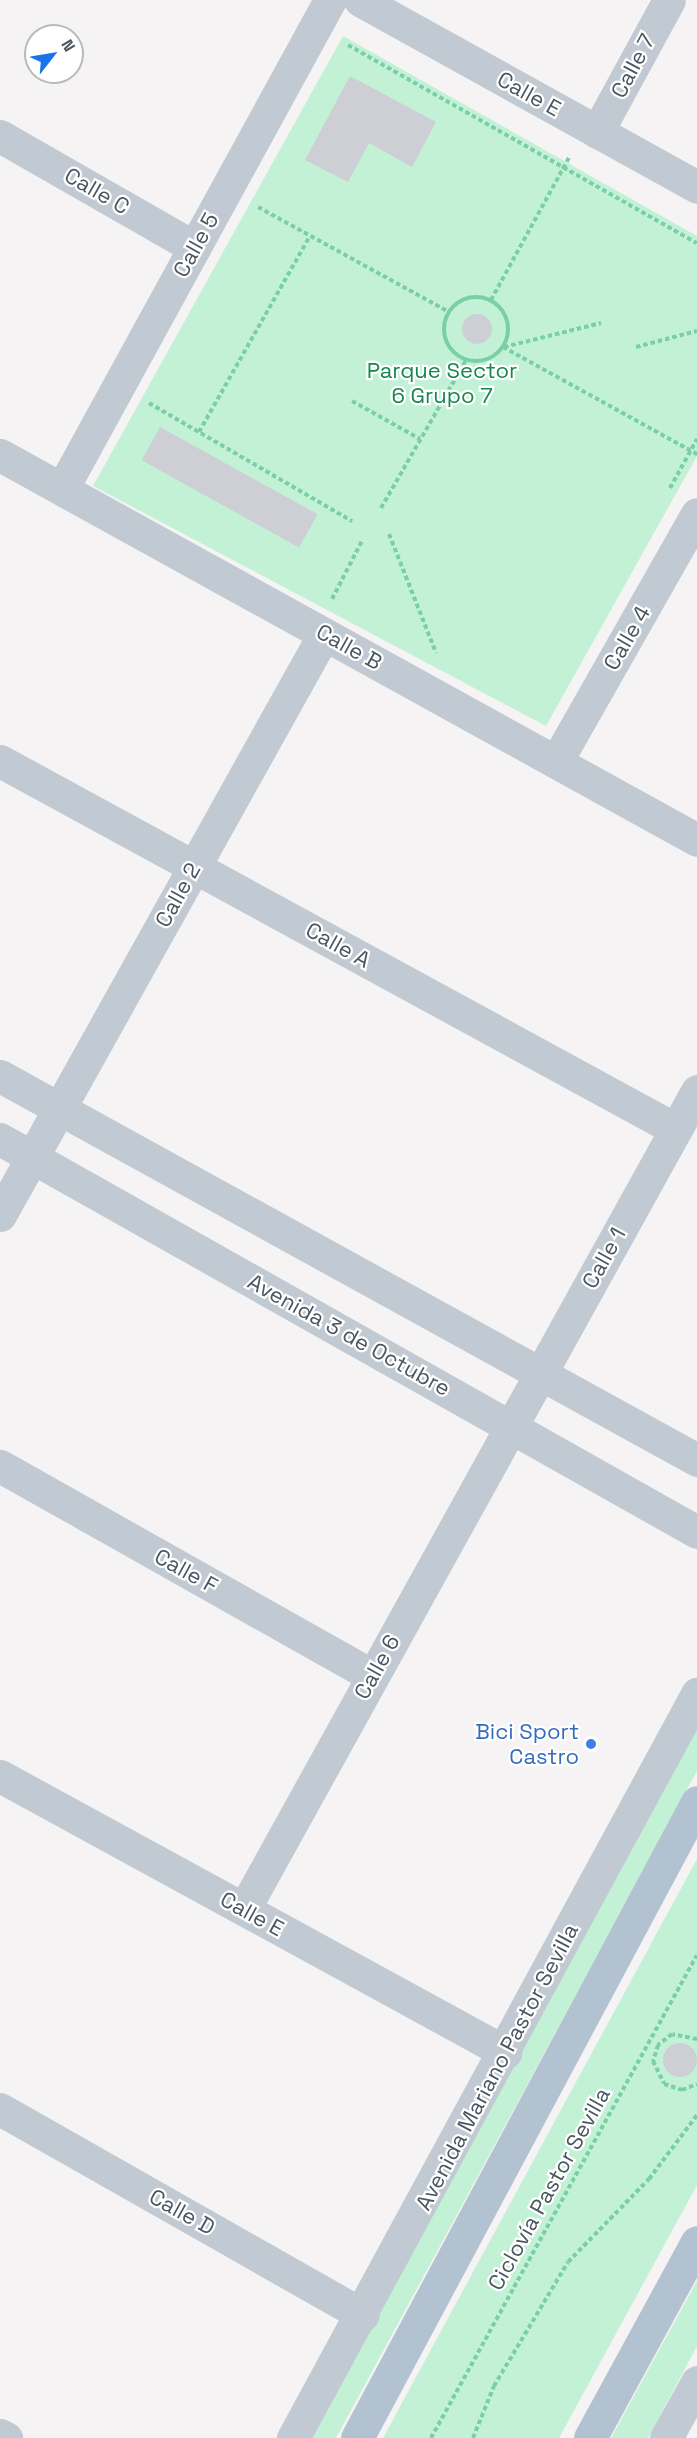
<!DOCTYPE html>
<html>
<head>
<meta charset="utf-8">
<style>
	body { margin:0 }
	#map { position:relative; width:697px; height:2438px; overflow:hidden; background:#f5f3f3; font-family:"Space Grotesk",sans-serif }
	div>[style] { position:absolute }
	.green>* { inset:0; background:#c3f1d5 }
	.building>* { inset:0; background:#cdcfd5; transform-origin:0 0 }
	.round { border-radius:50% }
	.path>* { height:4px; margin-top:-2px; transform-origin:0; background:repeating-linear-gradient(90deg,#7ad0a6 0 4.5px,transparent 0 7.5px) }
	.path>.ring { margin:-2px; padding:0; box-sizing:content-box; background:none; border:4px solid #7ad0a6; border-radius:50% }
	.minor>* { height:33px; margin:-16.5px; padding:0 16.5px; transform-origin:16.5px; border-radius:16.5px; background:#c1cad2 }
	.major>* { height:33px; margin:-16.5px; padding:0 16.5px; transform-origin:16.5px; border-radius:16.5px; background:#b3c2d1 }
	.dots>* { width:16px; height:16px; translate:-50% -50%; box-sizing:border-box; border:3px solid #fff; border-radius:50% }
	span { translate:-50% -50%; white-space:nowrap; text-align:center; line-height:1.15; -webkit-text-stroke:4.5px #fff; paint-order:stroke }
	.street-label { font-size:22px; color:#4a5661 }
	.park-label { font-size:22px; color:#17864f }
	.shop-label { font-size:22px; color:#366cbe }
	.right { translate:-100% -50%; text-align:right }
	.north { position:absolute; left:24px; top:24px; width:60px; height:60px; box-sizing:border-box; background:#fff; border:2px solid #b7bbc0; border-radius:50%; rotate:59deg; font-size:16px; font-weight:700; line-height:24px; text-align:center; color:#4a5661 }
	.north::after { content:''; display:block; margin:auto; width:21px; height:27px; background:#1a73e8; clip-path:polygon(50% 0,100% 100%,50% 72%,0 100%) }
</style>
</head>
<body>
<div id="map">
	<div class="green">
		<i style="clip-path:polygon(343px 36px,697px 236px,697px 456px,546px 726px,93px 486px)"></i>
		<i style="clip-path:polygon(697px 1718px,697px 1771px,336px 2438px,304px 2438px)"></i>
		<i style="clip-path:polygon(697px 1859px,697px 2185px,559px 2438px,383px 2438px)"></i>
		<i style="clip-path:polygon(697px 2281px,697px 2346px,648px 2438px,611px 2438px)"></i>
	</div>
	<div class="building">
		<i style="clip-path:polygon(350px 76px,436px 122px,412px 167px,369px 143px,348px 182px,305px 160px)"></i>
		<i class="round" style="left:462px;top:314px;width:30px;height:30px"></i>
		<i style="left:160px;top:427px;width:180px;height:38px;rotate:29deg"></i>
		<i class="round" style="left:663px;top:2043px;width:34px;height:34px"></i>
	</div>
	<div class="path">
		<i style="left:348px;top:45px;width:401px;rotate:29.6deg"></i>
		<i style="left:258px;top:207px;width:218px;rotate:28.8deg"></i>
		<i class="ring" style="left:444px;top:297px;width:60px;height:60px"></i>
		<i style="left:491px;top:300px;width:164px;rotate:-61.3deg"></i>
		<i style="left:503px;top:347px;width:222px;rotate:28.9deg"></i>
		<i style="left:504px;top:347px;width:100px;rotate:-13.9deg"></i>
		<i style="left:636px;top:347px;width:63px;rotate:-14.7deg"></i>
		<i style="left:352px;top:401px;width:78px;rotate:29.2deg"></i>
		<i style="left:149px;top:403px;width:235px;rotate:30.2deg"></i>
		<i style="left:199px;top:432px;width:225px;rotate:-60.5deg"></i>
		<i style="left:670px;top:488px;width:56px;rotate:-61.1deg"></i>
		<i style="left:381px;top:508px;width:171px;rotate:-60.1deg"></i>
		<i style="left:389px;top:534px;width:128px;rotate:68.4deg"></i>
		<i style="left:332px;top:599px;width:65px;rotate:-62.7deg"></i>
		<i style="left:697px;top:2039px;width:25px;rotate:-169deg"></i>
		<i style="left:672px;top:2034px;width:18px;rotate:142deg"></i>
		<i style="left:658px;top:2045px;width:17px;rotate:107deg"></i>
		<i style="left:653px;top:2061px;width:25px;rotate:64deg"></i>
		<i style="left:664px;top:2084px;width:19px;rotate:18deg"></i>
		<i style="left:682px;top:2090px;width:16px;rotate:-22deg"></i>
		<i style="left:431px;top:2438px;width:551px;rotate:-61.16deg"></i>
		<i style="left:473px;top:2438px;width:56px;rotate:-68deg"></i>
		<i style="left:494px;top:2386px;width:144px;rotate:-59.2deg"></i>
		<i style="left:568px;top:2262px;width:116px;rotate:-45.7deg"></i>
		<i style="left:649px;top:2179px;width:80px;rotate:-53.1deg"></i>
	</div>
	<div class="minor">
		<i style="left:360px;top:0;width:385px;rotate:29deg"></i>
		<i style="left:597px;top:132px;width:150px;rotate:-61.4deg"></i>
		<i style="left:0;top:136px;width:224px;rotate:29.8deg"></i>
		<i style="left:0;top:455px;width:796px;rotate:28.91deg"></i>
		<i style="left:62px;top:489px;width:558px;rotate:-61.27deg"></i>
		<i style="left:0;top:761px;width:769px;rotate:28.6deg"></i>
		<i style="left:556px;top:762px;width:285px;rotate:-60.4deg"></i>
		<i style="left:0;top:1076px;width:796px;rotate:28.85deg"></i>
		<i style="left:0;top:1139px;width:800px;rotate:29.42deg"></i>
		<i style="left:0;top:1215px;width:665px;rotate:-60.85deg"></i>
		<i style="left:0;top:1466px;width:427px;rotate:29.4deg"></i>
		<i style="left:0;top:1776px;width:576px;rotate:28.66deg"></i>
		<i style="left:244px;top:1909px;width:935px;rotate:-61.02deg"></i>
		<i style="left:0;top:2109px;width:417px;rotate:29.6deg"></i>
		<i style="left:0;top:2435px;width:7px;rotate:27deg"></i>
		<i style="left:293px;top:2438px;width:847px;rotate:-61.5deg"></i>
		<i style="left:666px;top:2438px;width:64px;rotate:-61deg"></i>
	</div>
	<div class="major">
		<i style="left:357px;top:2438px;width:721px;rotate:-61.87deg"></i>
		<i style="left:590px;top:2438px;width:223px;rotate:-61.4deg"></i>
	</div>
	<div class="dots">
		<i style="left:591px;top:1744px;background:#3f7fe0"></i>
	</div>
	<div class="street-label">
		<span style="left:633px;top:66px;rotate:-62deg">Calle 7</span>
		<span style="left:529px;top:94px;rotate:29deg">Calle E</span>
		<span style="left:97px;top:191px;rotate:30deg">Calle C</span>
		<span style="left:196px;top:245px;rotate:-61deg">Calle 5</span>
		<span style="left:627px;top:638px;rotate:-60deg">Calle 4</span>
		<span style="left:349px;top:647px;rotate:29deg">Calle B</span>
		<span style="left:178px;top:895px;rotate:-61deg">Calle 2</span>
		<span style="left:338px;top:945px;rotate:29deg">Calle A</span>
		<span style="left:604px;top:1258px;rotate:-61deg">Calle 1</span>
		<span style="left:349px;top:1335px;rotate:29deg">Avenida 3 de Octubre</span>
		<span style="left:186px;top:1571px;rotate:29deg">Calle F</span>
		<span style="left:377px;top:1667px;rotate:-61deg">Calle 6</span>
		<span style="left:252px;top:1914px;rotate:29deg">Calle E</span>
		<span style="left:497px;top:2067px;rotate:-62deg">Avenida Mariano Pastor Sevilla</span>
		<span style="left:549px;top:2189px;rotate:-61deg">Ciclovía Pastor Sevilla</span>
		<span style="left:182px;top:2212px;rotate:29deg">Calle D</span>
	</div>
	<div class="park-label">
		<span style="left:442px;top:383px">Parque Sector<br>6 Grupo 7</span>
	</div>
	<div class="shop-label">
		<span class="right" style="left:579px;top:1744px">Bici Sport<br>Castro</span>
	</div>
	<div class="north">N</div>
</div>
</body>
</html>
